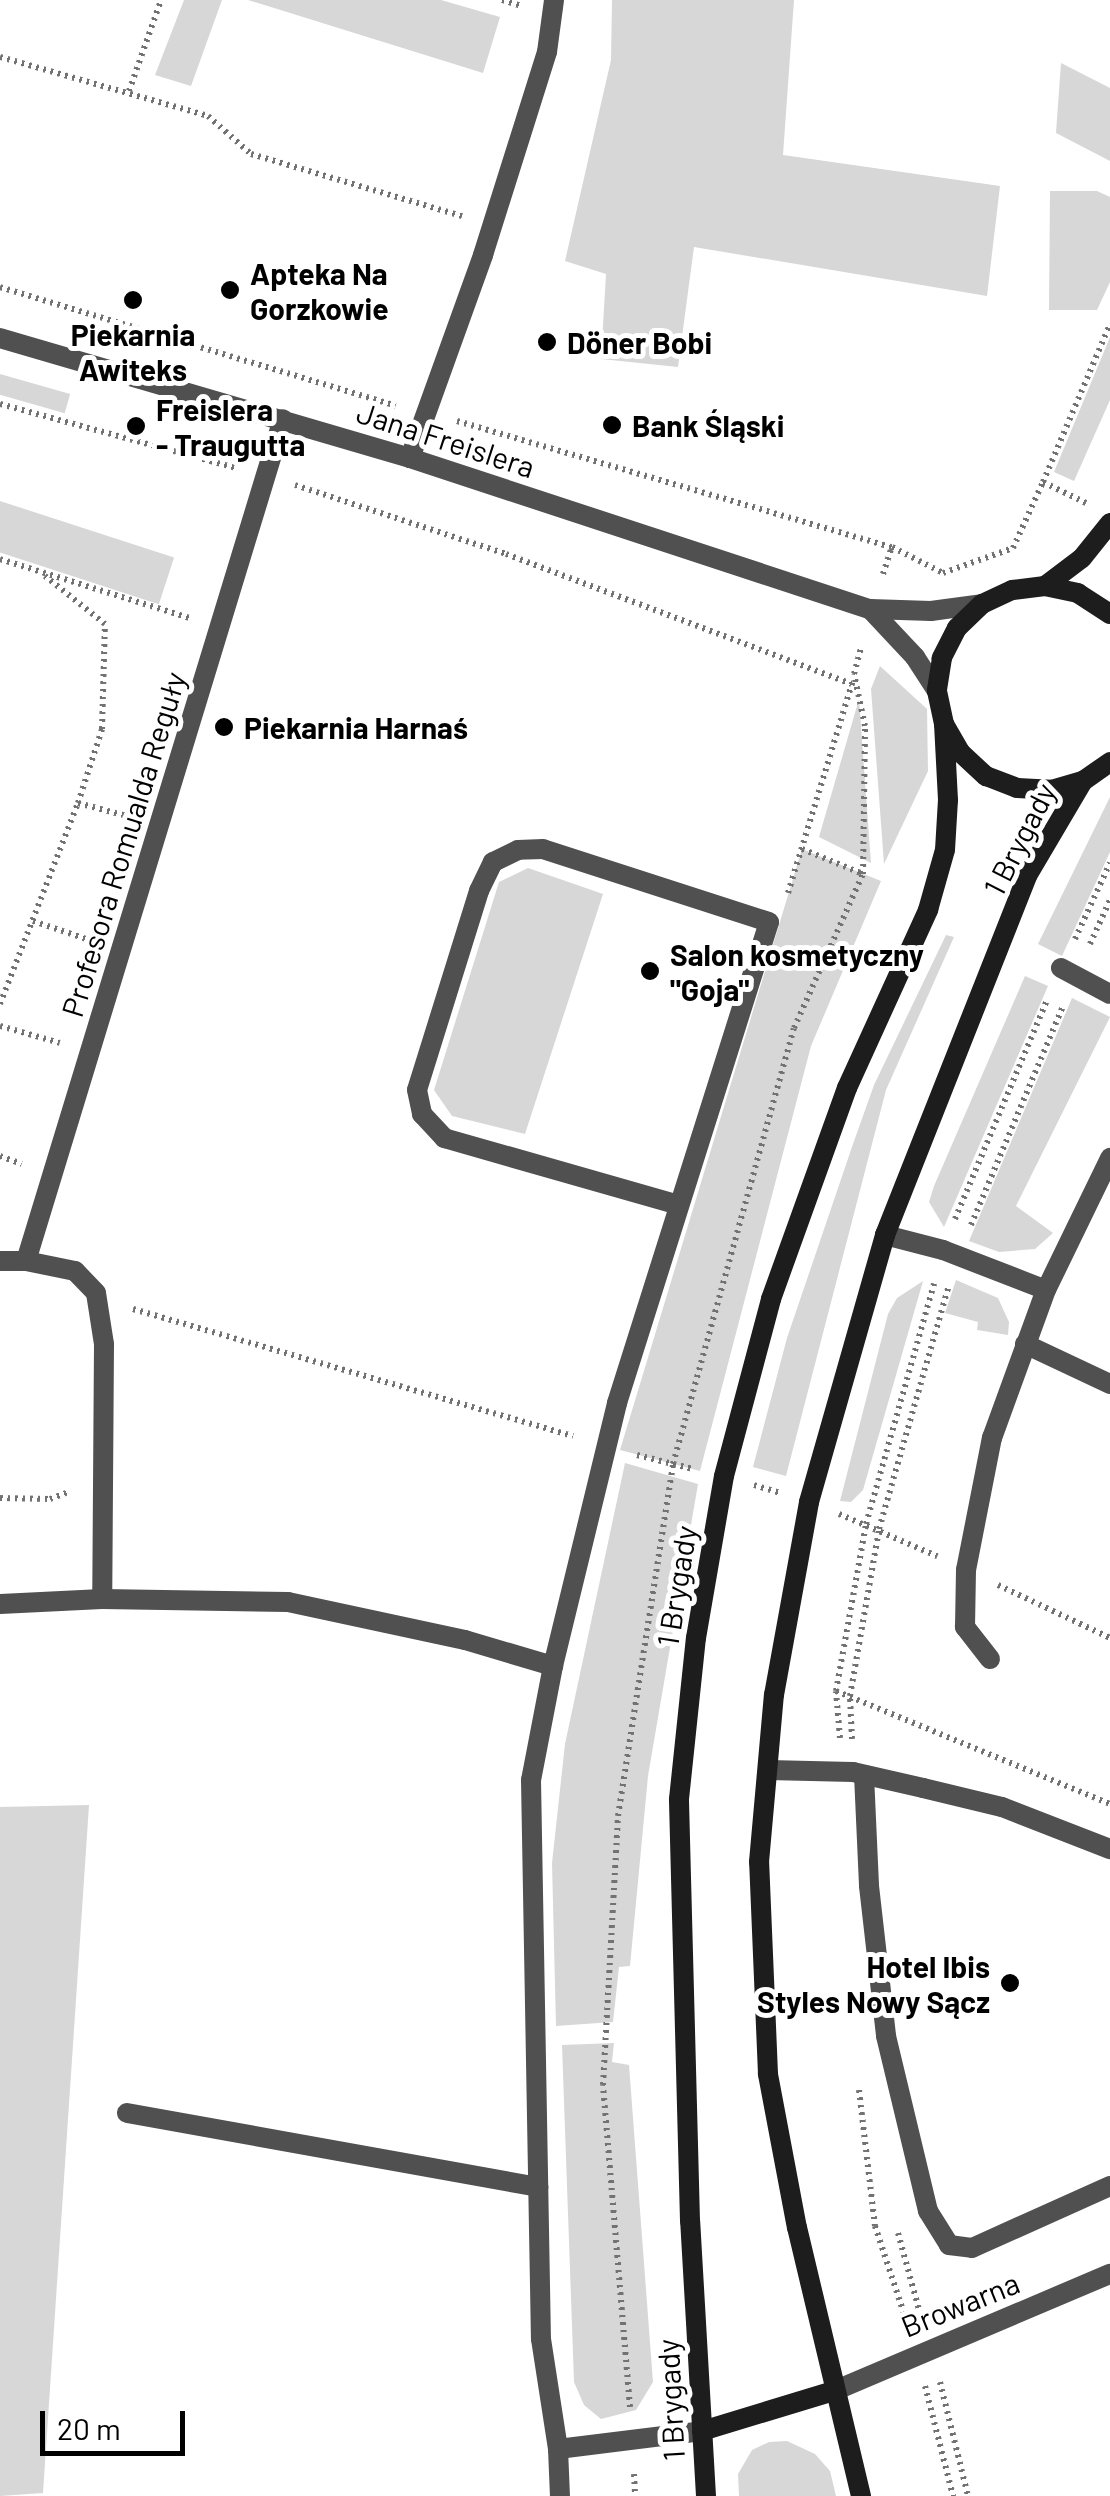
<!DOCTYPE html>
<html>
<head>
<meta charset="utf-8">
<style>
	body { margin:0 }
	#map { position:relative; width:1110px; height:2496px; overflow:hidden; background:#fff; font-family:Barlow,sans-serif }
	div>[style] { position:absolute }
	.green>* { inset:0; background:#d7d7d7; transform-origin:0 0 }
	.path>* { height:6px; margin-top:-3px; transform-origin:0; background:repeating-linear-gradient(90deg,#727272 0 2.5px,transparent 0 7.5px) }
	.lane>* { height:20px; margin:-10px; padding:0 10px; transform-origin:10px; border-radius:10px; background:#505050 }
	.street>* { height:20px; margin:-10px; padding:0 10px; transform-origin:10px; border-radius:10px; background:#505050 }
	.secondary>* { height:20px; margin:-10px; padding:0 10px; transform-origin:10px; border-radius:10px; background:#1d1d1d }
	.dots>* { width:28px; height:28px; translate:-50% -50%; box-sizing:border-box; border:5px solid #fff; border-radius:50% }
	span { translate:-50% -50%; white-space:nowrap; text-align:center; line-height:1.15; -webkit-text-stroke:10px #fff; paint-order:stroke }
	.poi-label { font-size:30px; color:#000; font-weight:700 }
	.left { translate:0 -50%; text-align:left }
	.right { translate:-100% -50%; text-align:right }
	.street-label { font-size:30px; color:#000 }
	.scale { position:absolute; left:40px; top:2411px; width:145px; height:45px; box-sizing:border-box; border:5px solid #000; border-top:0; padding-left:12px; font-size:30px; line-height:35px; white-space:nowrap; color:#000; -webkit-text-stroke:8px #fff; paint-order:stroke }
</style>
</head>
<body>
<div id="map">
	<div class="green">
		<i style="clip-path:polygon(184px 0,222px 0,191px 86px,155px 75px)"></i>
		<i style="clip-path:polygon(248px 0,441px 0,500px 17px,483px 73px)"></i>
		<i style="clip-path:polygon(612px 0,794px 0,783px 155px,1000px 186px,987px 296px,694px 247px,678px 367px,601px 359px,606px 274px,565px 261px,611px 60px)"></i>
		<i style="clip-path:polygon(1061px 63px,1110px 88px,1110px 161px,1056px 133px)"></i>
		<i style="clip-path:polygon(1050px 191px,1097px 191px,1110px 197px,1110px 282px,1097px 310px,1049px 310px)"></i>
		<i style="clip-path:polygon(1110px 337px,1110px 400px,1074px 481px,1054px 472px)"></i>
		<i style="left:0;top:374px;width:73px;height:20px;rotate:16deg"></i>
		<i style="left:0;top:501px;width:183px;height:49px;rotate:18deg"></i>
		<i style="clip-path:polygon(880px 666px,927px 709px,928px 771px,884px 864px,871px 689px)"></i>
		<i style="clip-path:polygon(859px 699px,871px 863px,819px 837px)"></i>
		<i style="clip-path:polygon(1110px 797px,1110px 852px,1062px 956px,1038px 944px)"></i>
		<i style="clip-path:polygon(802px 849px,881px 881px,811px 1046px,700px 1471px,620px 1450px)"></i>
		<i style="clip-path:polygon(528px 868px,603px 894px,525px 1134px,452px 1116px,434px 1090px,499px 882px)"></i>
		<i style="clip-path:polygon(946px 935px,954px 937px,886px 1090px,786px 1476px,753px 1467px,787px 1338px,853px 1144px,874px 1085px)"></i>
		<i style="clip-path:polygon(1025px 976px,1048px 986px,944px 1227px,929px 1202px,934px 1186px)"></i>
		<i style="clip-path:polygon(1072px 998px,1110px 1017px,1016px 1206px,1053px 1233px,1035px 1249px,999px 1252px,969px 1241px)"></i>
		<i style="clip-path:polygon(956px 1280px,998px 1298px,1009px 1322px,1008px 1335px,977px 1330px,978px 1322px,945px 1313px)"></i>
		<i style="clip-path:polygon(923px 1281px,863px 1490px,851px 1502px,840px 1501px,888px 1314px,897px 1298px)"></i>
		<i style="clip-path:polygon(625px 1463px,698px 1484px,648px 1776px,630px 1966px,619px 1967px,613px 2022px,556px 2026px,552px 1863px,565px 1744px)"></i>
		<i style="clip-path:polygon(89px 1805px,43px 2493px,0 2496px,0 1807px)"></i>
		<i style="clip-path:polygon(614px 2043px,612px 2062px,629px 2065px,653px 2382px,636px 2410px,601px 2419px,584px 2405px,574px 2382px,562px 2045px)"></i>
		<i style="clip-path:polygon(787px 2441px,815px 2454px,830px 2471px,836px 2496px,739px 2496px,738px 2474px,752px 2450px,769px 2442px)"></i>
	</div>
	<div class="path">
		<i style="left:502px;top:0;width:21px;rotate:17deg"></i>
		<i style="left:0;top:57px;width:216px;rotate:15.8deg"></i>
		<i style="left:208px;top:116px;width:57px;rotate:41.5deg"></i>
		<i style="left:251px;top:154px;width:220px;rotate:16.4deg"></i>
		<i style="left:129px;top:91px;width:96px;rotate:-70.6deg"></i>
		<i style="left:0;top:287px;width:413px;rotate:16.7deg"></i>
		<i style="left:0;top:404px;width:244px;rotate:15.2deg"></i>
		<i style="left:457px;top:421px;width:453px;rotate:16.2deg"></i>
		<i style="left:892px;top:547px;width:57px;rotate:27deg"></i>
		<i style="left:943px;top:573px;width:74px;rotate:-19.7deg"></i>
		<i style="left:1013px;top:548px;width:72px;rotate:-65.6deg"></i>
		<i style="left:295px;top:485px;width:222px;rotate:18.1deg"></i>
		<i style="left:506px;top:554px;width:369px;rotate:20.6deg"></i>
		<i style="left:1086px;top:503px;width:48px;rotate:-154deg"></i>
		<i style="left:1043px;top:482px;width:172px;rotate:-67deg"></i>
		<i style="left:0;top:559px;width:199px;rotate:17.3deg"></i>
		<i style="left:883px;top:574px;width:28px;rotate:-72deg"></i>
		<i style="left:78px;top:803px;width:51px;rotate:14.9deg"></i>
		<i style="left:802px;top:849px;width:66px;rotate:22.3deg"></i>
		<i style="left:788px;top:893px;width:223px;rotate:-73deg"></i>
		<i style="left:33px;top:921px;width:59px;rotate:18.7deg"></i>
		<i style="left:1075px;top:939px;width:84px;rotate:-65.3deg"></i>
		<i style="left:1090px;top:944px;width:48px;rotate:-65.6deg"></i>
		<i style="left:0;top:1004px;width:216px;rotate:-68.8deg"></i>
		<i style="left:78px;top:803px;width:78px;rotate:-72deg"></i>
		<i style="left:102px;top:729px;width:105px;rotate:-88.4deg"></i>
		<i style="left:105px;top:624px;width:77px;rotate:-141.3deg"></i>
		<i style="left:0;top:1026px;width:62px;rotate:15.8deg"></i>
		<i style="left:0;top:1156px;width:23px;rotate:20deg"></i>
		<i style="left:955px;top:1219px;width:238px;rotate:-67.2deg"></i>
		<i style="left:971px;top:1225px;width:238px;rotate:-67.2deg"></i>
		<i style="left:133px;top:1309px;width:458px;rotate:16.1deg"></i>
		<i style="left:637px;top:1455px;width:58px;rotate:14deg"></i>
		<i style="left:754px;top:1485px;width:27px;rotate:17deg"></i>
		<i style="left:0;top:1498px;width:50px;rotate:1.1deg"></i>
		<i style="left:50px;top:1499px;width:19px;rotate:-21deg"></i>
		<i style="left:839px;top:1514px;width:107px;rotate:23.2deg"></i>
		<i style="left:998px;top:1585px;width:124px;rotate:25.3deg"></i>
		<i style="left:836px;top:1691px;width:296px;rotate:22.4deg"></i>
		<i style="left:840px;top:1738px;width:47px;rotate:-94.9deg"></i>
		<i style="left:836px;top:1691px;width:170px;rotate:-79.8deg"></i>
		<i style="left:866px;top:1524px;width:250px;rotate:-74.2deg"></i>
		<i style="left:852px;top:1739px;width:43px;rotate:-92.7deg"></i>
		<i style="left:850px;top:1696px;width:169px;rotate:-80.1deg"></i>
		<i style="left:879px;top:1529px;width:251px;rotate:-74deg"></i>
		<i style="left:859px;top:2090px;width:137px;rotate:83.3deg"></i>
		<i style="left:875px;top:2226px;width:105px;rotate:71.7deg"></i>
		<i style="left:898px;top:2233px;width:87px;rotate:74.7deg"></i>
		<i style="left:940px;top:2382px;width:117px;rotate:76.2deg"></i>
		<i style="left:925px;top:2386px;width:114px;rotate:75.7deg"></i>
		<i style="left:630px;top:2407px;width:323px;rotate:-94.8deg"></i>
		<i style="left:603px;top:2085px;width:269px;rotate:-86.8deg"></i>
		<i style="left:618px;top:1816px;width:356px;rotate:-81.1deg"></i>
		<i style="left:673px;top:1464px;width:452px;rotate:-74.5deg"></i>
		<i style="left:794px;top:1028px;width:169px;rotate:-65.9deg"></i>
		<i style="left:863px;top:874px;width:148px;rotate:-89.2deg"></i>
		<i style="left:865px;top:726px;width:53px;rotate:-101.9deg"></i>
		<i style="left:854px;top:674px;width:27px;rotate:-75deg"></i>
		<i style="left:634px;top:2474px;width:22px;rotate:87deg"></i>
	</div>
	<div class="lane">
		<i style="left:410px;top:458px;width:216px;rotate:-70.2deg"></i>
		<i style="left:483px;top:255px;width:213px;rotate:-72.5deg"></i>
		<i style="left:547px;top:52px;width:52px;rotate:-82.3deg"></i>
		<i style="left:1061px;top:968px;width:55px;rotate:28deg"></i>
		<i style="left:885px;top:1235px;width:60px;rotate:14.5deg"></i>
		<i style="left:943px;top:1250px;width:110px;rotate:21.2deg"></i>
		<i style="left:1046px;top:1290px;width:147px;rotate:-64.1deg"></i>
		<i style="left:1025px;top:1344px;width:94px;rotate:25.2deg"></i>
		<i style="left:0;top:1604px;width:102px;rotate:-2.8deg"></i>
		<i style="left:990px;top:1659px;width:41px;rotate:-128deg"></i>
		<i style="left:965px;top:1627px;width:57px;rotate:-89deg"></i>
		<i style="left:966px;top:1570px;width:135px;rotate:-78.9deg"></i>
		<i style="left:992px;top:1438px;width:158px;rotate:-70deg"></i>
		<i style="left:768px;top:1770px;width:85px;rotate:1.3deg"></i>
		<i style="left:853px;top:1772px;width:72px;rotate:12.9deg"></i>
		<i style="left:923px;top:1788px;width:81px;rotate:13.5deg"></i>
		<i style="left:1002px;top:1807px;width:116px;rotate:21.3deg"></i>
		<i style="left:864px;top:1775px;width:111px;rotate:87.4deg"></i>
		<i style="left:869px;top:1886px;width:151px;rotate:83.5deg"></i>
		<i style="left:886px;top:2036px;width:180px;rotate:76.5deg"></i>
		<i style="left:928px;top:2211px;width:40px;rotate:58deg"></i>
		<i style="left:949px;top:2245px;width:23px;rotate:7deg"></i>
		<i style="left:972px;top:2248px;width:151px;rotate:-24.2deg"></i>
	</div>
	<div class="street">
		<i style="left:0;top:338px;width:427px;rotate:16.3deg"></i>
		<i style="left:410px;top:458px;width:484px;rotate:18.2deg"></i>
		<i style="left:870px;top:609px;width:61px;rotate:1.9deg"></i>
		<i style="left:931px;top:611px;width:51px;rotate:-7.8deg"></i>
		<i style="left:870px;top:609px;width:66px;rotate:46.8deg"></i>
		<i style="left:915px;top:657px;width:40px;rotate:57.1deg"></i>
		<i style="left:0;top:1261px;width:26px"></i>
		<i style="left:26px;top:1261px;width:880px;rotate:-73.03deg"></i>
		<i style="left:26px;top:1261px;width:50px;rotate:11.5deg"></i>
		<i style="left:75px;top:1271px;width:30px;rotate:46deg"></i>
		<i style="left:96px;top:1293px;width:52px;rotate:81.1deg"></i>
		<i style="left:104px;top:1344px;width:255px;rotate:90.4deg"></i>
		<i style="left:102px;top:1599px;width:186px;rotate:0.9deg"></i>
		<i style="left:288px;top:1602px;width:181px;rotate:12.1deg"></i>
		<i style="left:465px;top:1640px;width:92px;rotate:16.5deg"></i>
		<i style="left:553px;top:1666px;width:116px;rotate:100.9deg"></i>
		<i style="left:531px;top:1780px;width:559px;rotate:88.98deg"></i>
		<i style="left:541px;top:2339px;width:111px;rotate:81.2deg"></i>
		<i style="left:558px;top:2449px;width:145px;rotate:-7.1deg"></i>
		<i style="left:553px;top:1666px;width:271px;rotate:-76.3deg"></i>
		<i style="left:617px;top:1403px;width:504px;rotate:-72.46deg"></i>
		<i style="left:769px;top:922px;width:237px;rotate:-162.1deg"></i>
		<i style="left:543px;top:849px;width:25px;rotate:178deg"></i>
		<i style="left:518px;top:850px;width:28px;rotate:154deg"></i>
		<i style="left:493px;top:862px;width:32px;rotate:116deg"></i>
		<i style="left:479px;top:891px;width:208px;rotate:107.3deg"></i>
		<i style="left:417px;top:1090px;width:25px;rotate:78deg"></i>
		<i style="left:422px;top:1114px;width:33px;rotate:47deg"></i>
		<i style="left:444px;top:1138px;width:241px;rotate:15.9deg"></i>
		<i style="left:127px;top:2113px;width:418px;rotate:10.2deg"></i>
		<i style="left:834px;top:2391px;width:300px;rotate:-23deg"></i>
		<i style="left:558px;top:2449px;width:47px;rotate:87.6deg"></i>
	</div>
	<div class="secondary">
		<i style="left:1045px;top:586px;width:46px;rotate:-37.1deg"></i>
		<i style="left:1082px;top:558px;width:45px;rotate:-51.3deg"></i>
		<i style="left:1110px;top:614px;width:38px;rotate:-147deg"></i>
		<i style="left:1078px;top:593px;width:34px;rotate:-168deg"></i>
		<i style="left:1045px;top:586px;width:33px;rotate:173deg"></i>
		<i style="left:1012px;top:590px;width:33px;rotate:155deg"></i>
		<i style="left:982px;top:604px;width:35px;rotate:136deg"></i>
		<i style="left:957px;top:628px;width:34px;rotate:117deg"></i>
		<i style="left:942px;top:658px;width:33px;rotate:99deg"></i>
		<i style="left:937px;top:691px;width:34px;rotate:78deg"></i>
		<i style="left:944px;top:724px;width:34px;rotate:60deg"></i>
		<i style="left:961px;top:753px;width:34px;rotate:43deg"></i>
		<i style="left:986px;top:776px;width:33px;rotate:21deg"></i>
		<i style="left:1017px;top:788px;width:34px;rotate:3deg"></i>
		<i style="left:1051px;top:790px;width:33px;rotate:-16deg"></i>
		<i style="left:1083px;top:781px;width:33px;rotate:-35deg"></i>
		<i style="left:702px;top:2431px;width:138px;rotate:-16.9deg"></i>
		<i style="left:706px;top:2496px;width:275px;rotate:-93.3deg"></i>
		<i style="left:690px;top:2221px;width:422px;rotate:-91.5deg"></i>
		<i style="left:679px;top:1799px;width:162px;rotate:-84deg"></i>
		<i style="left:696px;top:1638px;width:164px;rotate:-80.2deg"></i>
		<i style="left:724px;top:1476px;width:183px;rotate:-75.1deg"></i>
		<i style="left:771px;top:1299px;width:224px;rotate:-70.2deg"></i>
		<i style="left:847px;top:1088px;width:196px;rotate:-65.5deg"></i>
		<i style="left:928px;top:910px;width:62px;rotate:-74.2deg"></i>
		<i style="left:945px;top:850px;width:50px;rotate:-86.6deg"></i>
		<i style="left:948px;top:800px;width:76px;rotate:-93deg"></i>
		<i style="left:861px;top:2496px;width:276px;rotate:-103.4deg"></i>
		<i style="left:797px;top:2228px;width:157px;rotate:-100.7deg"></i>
		<i style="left:768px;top:2074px;width:212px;rotate:-92.4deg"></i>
		<i style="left:759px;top:1862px;width:168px;rotate:-84.9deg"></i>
		<i style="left:774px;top:1695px;width:196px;rotate:-79.7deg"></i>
		<i style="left:809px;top:1502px;width:278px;rotate:-74.1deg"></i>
		<i style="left:885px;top:1235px;width:386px;rotate:-68.4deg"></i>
		<i style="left:1027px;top:876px;width:110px;rotate:-59.5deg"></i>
	</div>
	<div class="dots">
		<i style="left:230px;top:290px;background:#000"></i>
		<i style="left:133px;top:300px;background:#000"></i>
		<i style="left:547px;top:342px;background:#000"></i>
		<i style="left:612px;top:425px;background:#000"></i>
		<i style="left:136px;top:426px;background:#000"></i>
		<i style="left:224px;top:727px;background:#000"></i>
		<i style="left:650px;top:971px;background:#000"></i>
		<i style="left:1010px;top:1983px;background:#000"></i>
	</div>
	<div class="poi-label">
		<span class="left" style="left:250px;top:290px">Apteka Na<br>Gorzkowie</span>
		<span style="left:133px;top:351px">Piekarnia<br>Awiteks</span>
		<span class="left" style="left:567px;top:342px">Döner Bobi</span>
		<span class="left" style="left:156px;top:426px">Freislera<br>- Traugutta</span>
		<span class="left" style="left:632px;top:425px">Bank Śląski</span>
		<span class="left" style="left:244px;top:727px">Piekarnia Harnaś</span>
		<span class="left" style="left:670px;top:971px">Salon kosmetyczny<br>"Goja"</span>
		<span class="right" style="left:990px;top:1983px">Hotel Ibis<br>Styles Nowy Sącz</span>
	</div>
	<div class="street-label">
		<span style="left:446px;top:439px;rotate:18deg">Jana Freislera</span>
		<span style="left:1019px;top:839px;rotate:-63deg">1 Brygady</span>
		<span style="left:123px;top:844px;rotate:-73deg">Profesora Romualda Reguły</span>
		<span style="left:676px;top:1586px;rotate:-81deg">1 Brygady</span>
		<span style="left:960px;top:2304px;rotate:-22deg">Browarna</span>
		<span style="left:670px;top:2400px;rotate:-93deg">1 Brygady</span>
	</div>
	<div class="scale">20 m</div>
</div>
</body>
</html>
